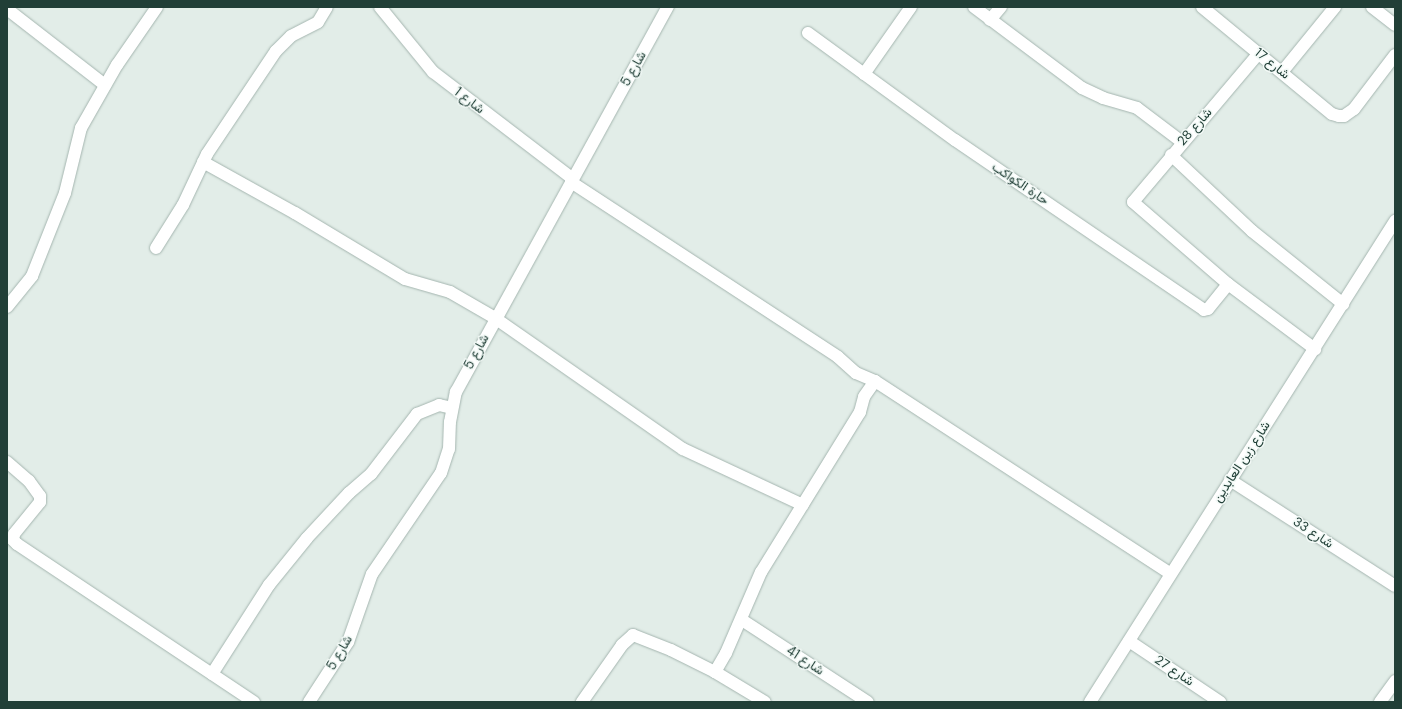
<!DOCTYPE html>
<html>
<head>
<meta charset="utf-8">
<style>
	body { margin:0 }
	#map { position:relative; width:1402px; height:709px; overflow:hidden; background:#e2ede8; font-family:"DM Sans",Vazirmatn,sans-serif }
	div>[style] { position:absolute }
	.roads { filter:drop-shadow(0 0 1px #a4b5af) drop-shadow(0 0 1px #a4b5af) }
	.minor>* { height:12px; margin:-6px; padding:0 6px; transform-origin:6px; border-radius:6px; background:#fff }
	span { translate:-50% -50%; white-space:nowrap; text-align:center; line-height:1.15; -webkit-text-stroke:3px #f2f9f6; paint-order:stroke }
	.street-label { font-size:13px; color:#213f37 }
	.frame { position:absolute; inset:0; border:8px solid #213f37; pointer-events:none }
</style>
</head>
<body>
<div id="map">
	<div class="roads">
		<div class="minor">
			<i style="left:380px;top:7px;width:84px;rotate:50.8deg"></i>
			<i style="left:433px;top:72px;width:176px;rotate:37.4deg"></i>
			<i style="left:974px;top:7px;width:135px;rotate:36.9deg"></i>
			<i style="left:1082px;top:88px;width:23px;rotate:25deg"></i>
			<i style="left:1103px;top:98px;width:35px;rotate:16deg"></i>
			<i style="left:1137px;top:108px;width:56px;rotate:37.1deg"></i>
			<i style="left:1202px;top:7px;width:168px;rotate:39.5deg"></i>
			<i style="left:1332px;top:114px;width:7px;rotate:16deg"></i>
			<i style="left:1339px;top:116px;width:5px"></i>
			<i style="left:1344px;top:116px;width:12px;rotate:-35deg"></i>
			<i style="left:1354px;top:109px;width:68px;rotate:-52.8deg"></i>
			<i style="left:1372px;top:7px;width:29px;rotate:38deg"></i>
			<i style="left:7px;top:9px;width:124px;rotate:37.8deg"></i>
			<i style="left:990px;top:20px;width:17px;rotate:-50deg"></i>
			<i style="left:808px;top:33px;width:182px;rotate:36.1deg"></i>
			<i style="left:955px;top:140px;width:301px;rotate:34.3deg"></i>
			<i style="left:1204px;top:310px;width:4px;rotate:-14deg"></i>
			<i style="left:1208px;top:309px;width:32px;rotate:-51deg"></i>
			<i style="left:1259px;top:53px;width:195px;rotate:130.2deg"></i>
			<i style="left:1133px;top:202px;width:125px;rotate:40.8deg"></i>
			<i style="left:1228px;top:284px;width:109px;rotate:36.8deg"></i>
			<i style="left:1282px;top:72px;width:84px;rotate:-50.8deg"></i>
			<i style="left:864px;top:74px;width:82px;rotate:-55deg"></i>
			<i style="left:1171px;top:155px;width:111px;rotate:43.2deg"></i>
			<i style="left:1252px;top:231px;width:117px;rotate:38.7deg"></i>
			<i style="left:203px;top:162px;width:105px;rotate:29deg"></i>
			<i style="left:295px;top:213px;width:128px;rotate:31deg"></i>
			<i style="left:405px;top:279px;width:47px;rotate:16.1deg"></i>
			<i style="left:450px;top:292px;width:52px;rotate:30deg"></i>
			<i style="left:495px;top:318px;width:229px;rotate:34.9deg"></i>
			<i style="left:683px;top:449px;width:132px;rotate:25deg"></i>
			<i style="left:571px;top:182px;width:319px;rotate:33.2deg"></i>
			<i style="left:838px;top:357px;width:24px;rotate:42deg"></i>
			<i style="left:856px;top:373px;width:21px;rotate:23deg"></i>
			<i style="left:875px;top:381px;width:19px;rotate:125deg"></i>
			<i style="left:864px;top:397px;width:16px;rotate:105deg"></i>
			<i style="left:860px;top:412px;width:188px;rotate:121.7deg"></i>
			<i style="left:761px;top:572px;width:88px;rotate:113.4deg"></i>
			<i style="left:726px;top:653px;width:22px;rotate:120deg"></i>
			<i style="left:715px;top:672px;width:49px;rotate:-153.4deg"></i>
			<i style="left:671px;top:650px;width:41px;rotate:-158.5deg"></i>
			<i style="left:633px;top:635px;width:15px;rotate:138deg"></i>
			<i style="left:622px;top:645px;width:70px;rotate:125.1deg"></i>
			<i style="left:156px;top:248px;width:51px;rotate:-57.9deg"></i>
			<i style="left:183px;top:205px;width:56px;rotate:-64.8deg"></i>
			<i style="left:207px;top:154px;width:124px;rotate:-56.2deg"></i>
			<i style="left:276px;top:51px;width:21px;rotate:-45deg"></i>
			<i style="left:291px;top:36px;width:30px;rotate:-27deg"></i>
			<i style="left:318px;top:22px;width:17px;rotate:-59deg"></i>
			<i style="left:7px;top:307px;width:40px;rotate:-51deg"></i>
			<i style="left:32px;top:276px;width:89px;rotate:-68.3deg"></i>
			<i style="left:65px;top:193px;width:67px;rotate:-76.2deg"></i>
			<i style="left:81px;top:128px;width:73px;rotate:-60.3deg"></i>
			<i style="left:117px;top:65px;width:70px;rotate:-55.4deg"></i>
			<i style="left:875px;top:381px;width:352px;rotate:33.1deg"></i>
			<i style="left:7px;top:462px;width:29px;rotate:41deg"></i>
			<i style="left:29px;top:481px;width:19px;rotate:54deg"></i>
			<i style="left:40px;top:496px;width:6px;rotate:90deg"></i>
			<i style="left:40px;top:502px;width:41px;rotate:129.1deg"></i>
			<i style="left:14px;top:534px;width:6px;rotate:99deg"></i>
			<i style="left:13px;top:540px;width:6px;rotate:45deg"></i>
			<i style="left:17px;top:544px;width:285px;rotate:33.7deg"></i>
			<i style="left:1230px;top:480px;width:196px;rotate:32.7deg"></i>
			<i style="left:742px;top:620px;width:150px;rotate:33.1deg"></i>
			<i style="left:1129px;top:641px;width:110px;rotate:33.8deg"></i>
			<i style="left:715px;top:672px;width:58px;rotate:31deg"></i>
			<i style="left:212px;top:674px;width:106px;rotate:-57.4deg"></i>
			<i style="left:269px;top:585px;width:60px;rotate:-51deg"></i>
			<i style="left:307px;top:538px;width:62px;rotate:-47deg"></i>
			<i style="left:349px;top:493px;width:29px;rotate:-41deg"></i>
			<i style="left:371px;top:474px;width:76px;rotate:-52.5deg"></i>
			<i style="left:417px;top:414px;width:24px;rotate:-22deg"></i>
			<i style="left:439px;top:405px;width:13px;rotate:13deg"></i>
			<i style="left:309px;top:702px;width:72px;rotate:-57deg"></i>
			<i style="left:348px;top:642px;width:72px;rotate:-70.6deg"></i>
			<i style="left:372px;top:574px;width:122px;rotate:-55.7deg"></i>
			<i style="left:441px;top:473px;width:25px;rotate:-72deg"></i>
			<i style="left:449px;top:449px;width:27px;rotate:-88deg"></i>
			<i style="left:450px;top:422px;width:31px;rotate:-79deg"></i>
			<i style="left:456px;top:392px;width:440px;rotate:-61.2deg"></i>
			<i style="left:1090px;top:702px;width:570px;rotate:-57.62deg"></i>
			<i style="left:1380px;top:702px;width:26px;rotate:-54deg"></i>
		</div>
	</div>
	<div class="street-label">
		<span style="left:1272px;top:64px;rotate:39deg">شارع 17</span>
		<span style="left:634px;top:69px;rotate:-61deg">شارع 5</span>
		<span style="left:469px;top:101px;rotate:37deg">شارع 1</span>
		<span style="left:1195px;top:127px;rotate:-49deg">شارع 28</span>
		<span style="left:1020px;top:184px;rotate:34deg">حارة الكواكب</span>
		<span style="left:477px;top:352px;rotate:-62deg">شارع 5</span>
		<span style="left:1242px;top:462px;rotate:-57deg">شارع زين العابدين</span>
		<span style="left:1313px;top:533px;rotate:33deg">شارع 33</span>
		<span style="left:340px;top:653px;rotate:-60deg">شارع 5</span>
		<span style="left:805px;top:661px;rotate:33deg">شارع 41</span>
		<span style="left:1174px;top:671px;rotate:34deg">شارع 27</span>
	</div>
	<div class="frame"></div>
</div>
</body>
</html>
